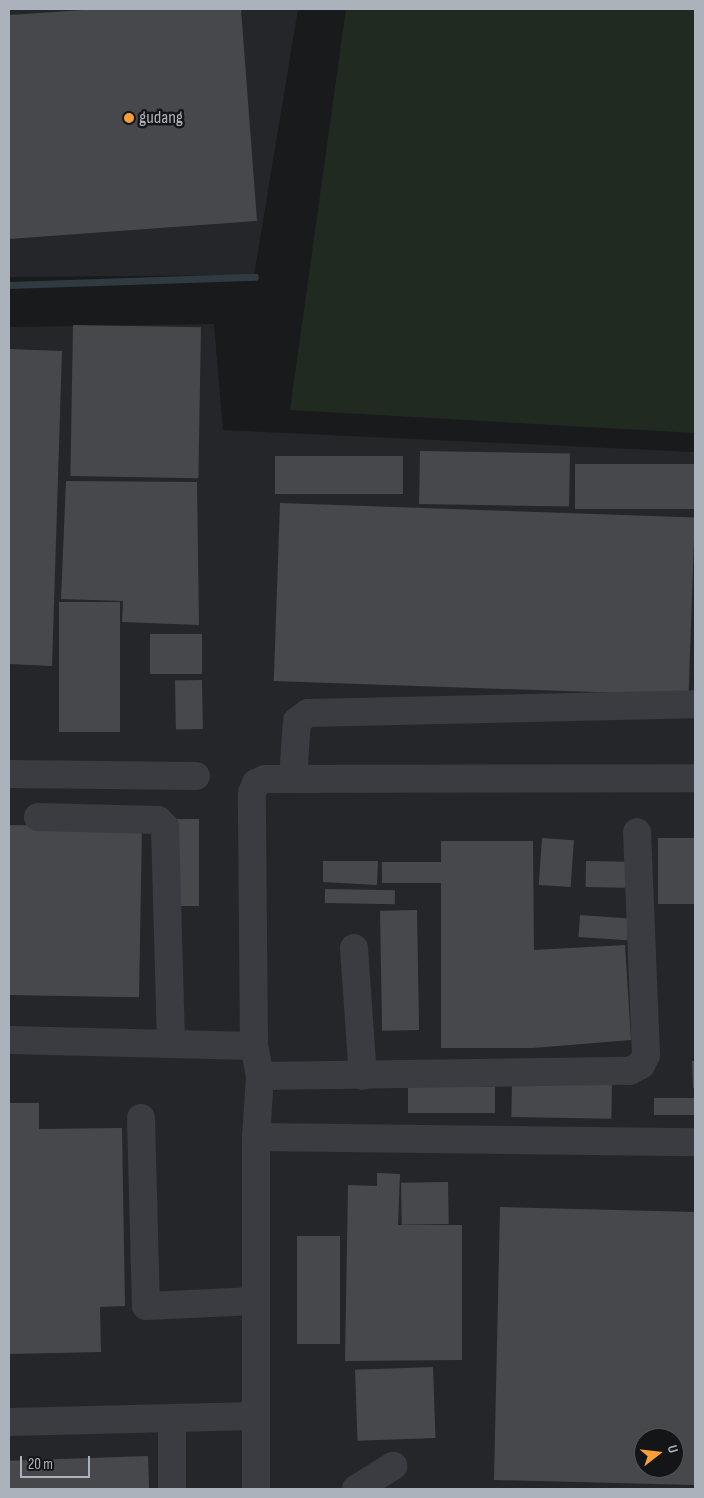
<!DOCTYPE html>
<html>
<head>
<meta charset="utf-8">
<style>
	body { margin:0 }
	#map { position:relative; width:704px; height:1498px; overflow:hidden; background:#191a1c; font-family:"Sofia Sans Condensed",sans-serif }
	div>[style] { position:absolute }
	.built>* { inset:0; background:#252629 }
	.green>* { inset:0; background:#212a21 }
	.stream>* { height:7px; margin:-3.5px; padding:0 3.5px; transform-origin:3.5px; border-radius:3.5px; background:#2f3b41 }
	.building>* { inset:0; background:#46484c; transform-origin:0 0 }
	.minor>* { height:28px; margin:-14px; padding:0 14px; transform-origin:14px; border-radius:14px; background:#3a3c41 }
	.dots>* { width:14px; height:14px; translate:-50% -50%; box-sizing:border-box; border:2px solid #141517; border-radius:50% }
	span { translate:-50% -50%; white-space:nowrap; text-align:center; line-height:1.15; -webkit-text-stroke:5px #141517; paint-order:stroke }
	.poi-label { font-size:18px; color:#acb2bc }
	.left { translate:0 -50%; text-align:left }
	.frame { position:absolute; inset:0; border:10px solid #acb2bc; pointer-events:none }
	.north { position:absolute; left:634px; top:1428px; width:50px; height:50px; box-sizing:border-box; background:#141517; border:1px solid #515459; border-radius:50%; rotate:74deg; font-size:14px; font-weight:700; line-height:20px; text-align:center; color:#acb2bc }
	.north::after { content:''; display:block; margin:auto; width:18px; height:22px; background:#f8a035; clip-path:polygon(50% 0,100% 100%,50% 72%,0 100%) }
	.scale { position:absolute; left:20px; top:1456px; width:70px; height:22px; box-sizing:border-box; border:2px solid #acb2bc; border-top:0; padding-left:6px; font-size:15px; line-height:18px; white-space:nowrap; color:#acb2bc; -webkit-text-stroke:4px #141517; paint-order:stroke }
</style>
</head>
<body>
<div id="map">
	<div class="built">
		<i style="clip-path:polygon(9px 9px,298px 9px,254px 275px,9px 277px)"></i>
		<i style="clip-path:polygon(evenodd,214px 324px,223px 430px,695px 452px,695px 1489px,9px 1489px,9px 327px,214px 324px,644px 1438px,674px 1438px,674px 1468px,644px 1468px,644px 1438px)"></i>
	</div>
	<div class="green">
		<i style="clip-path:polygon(346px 9px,695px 9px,695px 433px,290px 410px)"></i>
	</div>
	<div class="stream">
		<i style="left:9px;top:285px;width:246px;rotate:-1.9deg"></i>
	</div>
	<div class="building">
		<i style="clip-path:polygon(99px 9px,241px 9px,257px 221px,9px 239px,9px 15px)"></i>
		<i style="left:73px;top:325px;width:128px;height:151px;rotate:1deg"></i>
		<i style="clip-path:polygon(9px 349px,62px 351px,52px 666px,9px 664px)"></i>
		<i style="left:420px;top:451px;width:150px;height:53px;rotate:1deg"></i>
		<i style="left:275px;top:456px;width:128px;height:38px"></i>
		<i style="left:575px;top:464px;width:120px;height:45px"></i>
		<i style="clip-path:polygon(66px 481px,197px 482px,199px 625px,122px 622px,123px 601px,61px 599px)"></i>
		<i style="left:280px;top:503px;width:415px;height:178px;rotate:2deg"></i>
		<i style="left:59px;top:602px;width:61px;height:130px"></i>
		<i style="left:202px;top:634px;width:40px;height:52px;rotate:90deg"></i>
		<i style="left:202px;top:680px;width:49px;height:27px;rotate:89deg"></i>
		<i style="left:173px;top:819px;width:26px;height:87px"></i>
		<i style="left:9px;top:825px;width:133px;height:170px;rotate:1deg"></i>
		<i style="left:542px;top:838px;width:32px;height:47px;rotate:4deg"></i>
		<i style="left:658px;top:838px;width:37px;height:66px"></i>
		<i style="clip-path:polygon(441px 841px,533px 841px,534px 950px,625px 945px,631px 1040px,533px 1048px,441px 1048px,441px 883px,382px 883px,382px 862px,441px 862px)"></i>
		<i style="clip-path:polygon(323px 861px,378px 861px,377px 885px,323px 882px)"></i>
		<i style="left:586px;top:861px;width:41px;height:26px;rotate:1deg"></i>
		<i style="left:325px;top:889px;width:70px;height:14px;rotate:1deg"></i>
		<i style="left:417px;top:910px;width:120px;height:37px;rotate:89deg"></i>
		<i style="left:580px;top:915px;width:49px;height:22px;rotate:4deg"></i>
		<i style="clip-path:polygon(692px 1061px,695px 1061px,695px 1088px,693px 1088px)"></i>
		<i style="left:512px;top:1081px;width:100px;height:36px;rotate:1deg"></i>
		<i style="left:495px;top:1087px;width:26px;height:87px;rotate:90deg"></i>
		<i style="left:654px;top:1098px;width:41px;height:17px"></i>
		<i style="clip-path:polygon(9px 1103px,39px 1103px,39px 1129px,122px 1128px,125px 1306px,100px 1307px,101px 1352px,9px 1354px)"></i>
		<i style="clip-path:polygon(377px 1173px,400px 1174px,398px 1225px,462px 1225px,462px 1360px,345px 1361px,348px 1185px,377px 1186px)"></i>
		<i style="left:448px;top:1182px;width:42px;height:47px;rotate:89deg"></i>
		<i style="clip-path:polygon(evenodd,500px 1207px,695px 1212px,695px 1485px,494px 1480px,500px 1207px,644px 1438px,674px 1438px,674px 1468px,644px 1468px,644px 1438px)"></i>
		<i style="left:297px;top:1236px;width:43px;height:108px"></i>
		<i style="left:433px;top:1367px;width:71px;height:78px;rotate:88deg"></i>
		<i style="left:148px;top:1456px;width:33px;height:139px;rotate:88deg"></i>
	</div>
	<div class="minor">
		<i style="left:9px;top:774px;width:187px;rotate:0.6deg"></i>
		<i style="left:293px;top:779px;width:58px;rotate:-86.1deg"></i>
		<i style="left:297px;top:721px;width:14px;rotate:-36deg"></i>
		<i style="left:308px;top:713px;width:387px;rotate:-1.3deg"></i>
		<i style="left:38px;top:817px;width:120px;rotate:1.4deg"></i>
		<i style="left:158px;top:820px;width:10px;rotate:45deg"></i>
		<i style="left:165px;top:827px;width:217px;rotate:88.4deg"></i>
		<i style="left:354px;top:948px;width:128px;rotate:86deg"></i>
		<i style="left:9px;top:1040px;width:245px;rotate:1.4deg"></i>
		<i style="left:260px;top:1076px;width:370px;rotate:-0.8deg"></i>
		<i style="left:630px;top:1071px;width:13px;rotate:-29deg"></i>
		<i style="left:641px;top:1065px;width:11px;rotate:-63deg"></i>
		<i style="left:646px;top:1055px;width:223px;rotate:-92.3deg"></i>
		<i style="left:141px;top:1118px;width:188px;rotate:88.5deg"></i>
		<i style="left:146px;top:1306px;width:109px;rotate:-2.6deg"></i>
		<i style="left:256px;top:1137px;width:439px;rotate:0.7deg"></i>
		<i style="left:172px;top:1419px;width:70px;rotate:90deg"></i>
		<i style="left:9px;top:1422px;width:246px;rotate:-1.4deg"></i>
		<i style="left:256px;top:1489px;width:352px;rotate:-90deg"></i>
		<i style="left:256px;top:1137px;width:61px;rotate:-86.2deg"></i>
		<i style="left:260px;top:1076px;width:31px;rotate:-101deg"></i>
		<i style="left:254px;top:1046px;width:253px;rotate:-90.5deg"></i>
		<i style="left:252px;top:793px;width:11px;rotate:-68deg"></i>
		<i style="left:256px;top:783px;width:10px;rotate:-24deg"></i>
		<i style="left:265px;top:779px;width:430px;rotate:-0.1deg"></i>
		<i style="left:356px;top:1489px;width:44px;rotate:-31.9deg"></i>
	</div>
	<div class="dots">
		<i style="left:129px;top:118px;background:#f8a035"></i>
	</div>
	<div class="poi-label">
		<span class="left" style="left:139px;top:118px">gudang</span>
	</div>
	<div class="frame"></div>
	<div class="north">U</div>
	<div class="scale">20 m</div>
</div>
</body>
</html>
